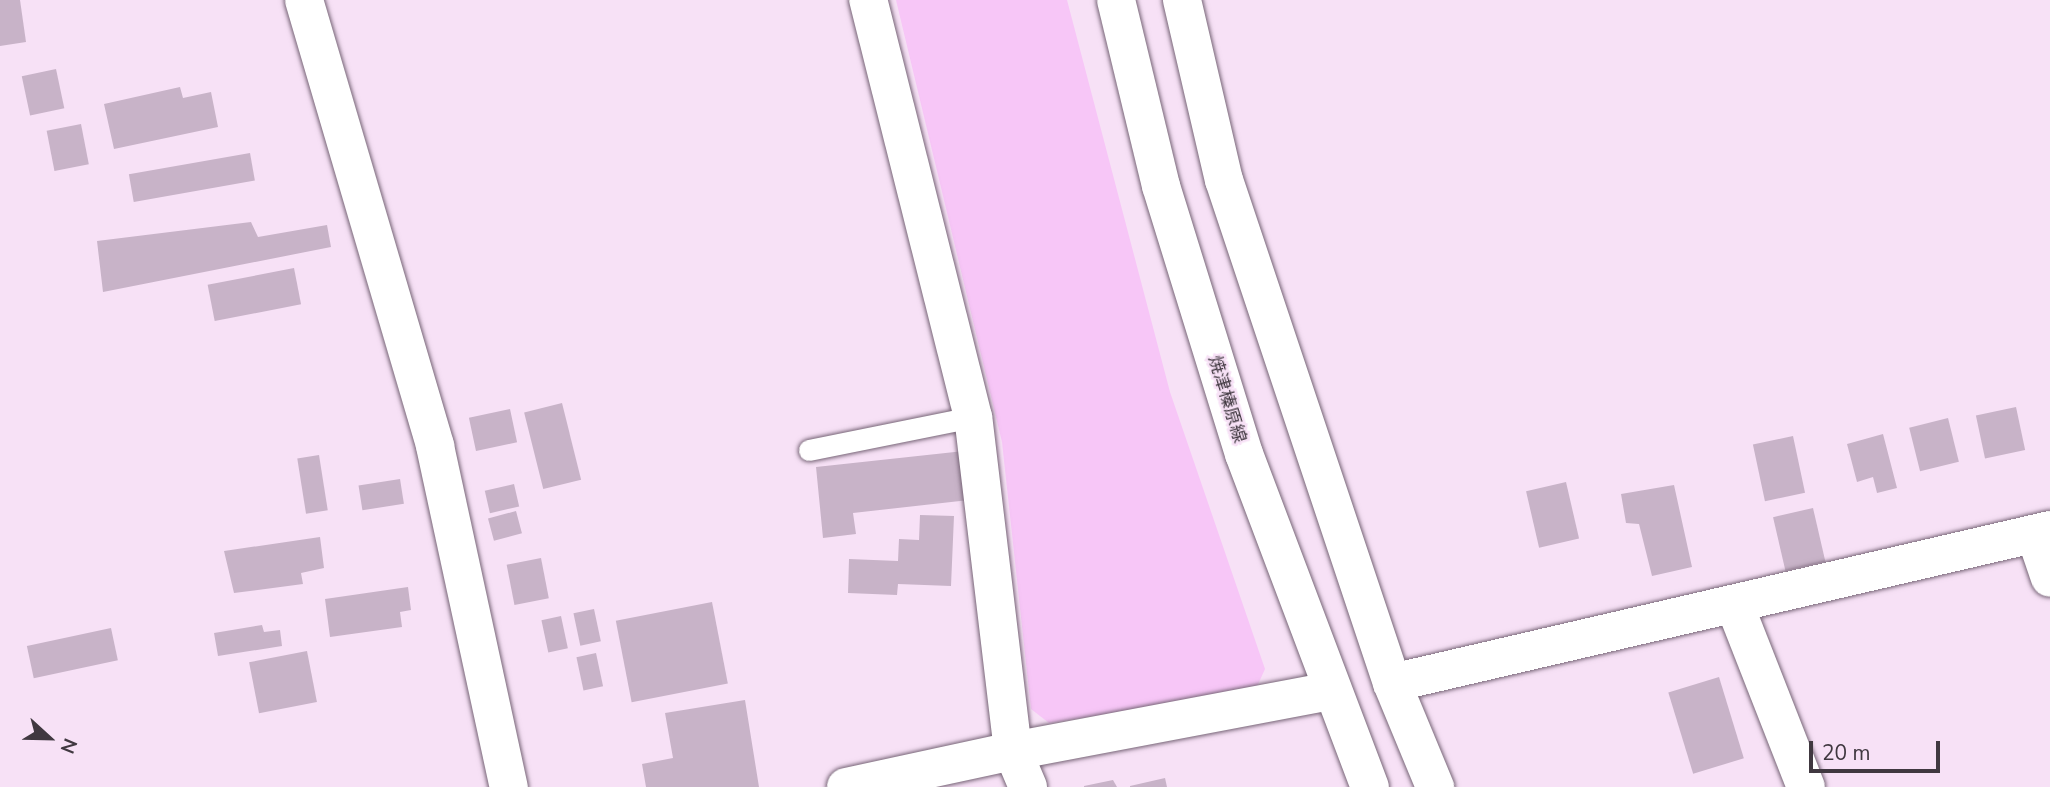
<!DOCTYPE html>
<html>
<head>
<meta charset="utf-8">
<style>
	body { margin:0 }
	#map { position:relative; width:2050px; height:787px; overflow:hidden; background:#f7e1f6; font-family:"Nunito Sans","Noto Sans JP",sans-serif }
	div>[style] { position:absolute }
	.green>* { inset:0; background:#f7c6f7 }
	.building>* { inset:0; background:#c8b3c8; transform-origin:0 0 }
	.roads { filter:drop-shadow(0 0 2px #776577) drop-shadow(0 0 2px #776577) }
	.service>* { height:21px; margin:-10.5px; padding:0 10.5px; transform-origin:10.5px; border-radius:10.5px; background:#fff }
	.minor>* { height:38px; margin:-19px; padding:0 19px; transform-origin:19px; border-radius:19px; background:#fff }
	.tertiary>* { height:38px; margin:-19px; padding:0 19px; transform-origin:19px; border-radius:19px; background:#fff }
	.primary>* { height:38px; margin:-19px; padding:0 19px; transform-origin:19px; border-radius:19px; background:#fff }
	span { translate:-50% -50%; white-space:nowrap; text-align:center; line-height:1.15; -webkit-text-stroke:5px #f7e1f6; paint-order:stroke }
	.street-label { font-size:18px; color:#403840 }
	.north { position:absolute; left:14px; top:703px; width:70px; height:70px; -webkit-text-stroke:5px #f7e1f6; paint-order:stroke; rotate:112deg; font-size:19px; font-weight:700; line-height:28px; text-align:center; color:#403840 }
	.north::after { content:''; display:block; margin:auto; width:24px; height:32px; background:#403840; clip-path:polygon(50% 0,100% 100%,50% 72%,0 100%) }
	.scale { position:absolute; left:1809px; top:741px; width:131px; height:32px; box-sizing:border-box; border:4px solid #403840; border-top:0; padding-left:9px; font-size:21px; line-height:24px; white-space:nowrap; color:#403840; -webkit-text-stroke:5px #f7e1f6; paint-order:stroke }
</style>
</head>
<body>
<div id="map">
	<div class="green">
		<i style="clip-path:polygon(896px 0,1067px 0,1170px 392px,1265px 669px,1255px 691px,1049px 723px,1031px 709px,1002px 442px)"></i>
	</div>
	<div class="building">
		<i style="clip-path:polygon(0 0,20px 0,26px 42px,0 46px)"></i>
		<i style="left:56px;top:69px;width:40px;height:35px;rotate:78deg"></i>
		<i style="clip-path:polygon(180px 87px,183px 98px,211px 92px,218px 127px,114px 149px,104px 104px)"></i>
		<i style="left:81px;top:124px;width:41px;height:35px;rotate:79deg"></i>
		<i style="left:250px;top:153px;width:28px;height:123px;rotate:80deg"></i>
		<i style="clip-path:polygon(251px 222px,258px 237px,327px 225px,331px 247px,103px 292px,97px 241px)"></i>
		<i style="left:294px;top:268px;width:37px;height:88px;rotate:79deg"></i>
		<i style="left:562px;top:403px;width:79px;height:39px;rotate:76deg"></i>
		<i style="left:2016px;top:407px;width:44px;height:41px;rotate:78deg"></i>
		<i style="left:510px;top:409px;width:34px;height:42px;rotate:78deg"></i>
		<i style="left:1948px;top:418px;width:45px;height:40px;rotate:76deg"></i>
		<i style="clip-path:polygon(1883px 434px,1897px 488px,1877px 493px,1873px 477px,1857px 482px,1847px 444px)"></i>
		<i style="left:1793px;top:436px;width:58px;height:41px;rotate:78deg"></i>
		<i style="clip-path:polygon(964px 451px,969px 500px,853px 513px,856px 534px,823px 538px,816px 467px)"></i>
		<i style="left:319px;top:455px;width:56px;height:22px;rotate:81deg"></i>
		<i style="left:400px;top:479px;width:25px;height:42px;rotate:81deg"></i>
		<i style="left:1566px;top:482px;width:58px;height:41px;rotate:77deg"></i>
		<i style="left:514px;top:484px;width:23px;height:30px;rotate:77deg"></i>
		<i style="clip-path:polygon(1674px 485px,1692px 567px,1652px 576px,1639px 524px,1626px 523px,1621px 494px)"></i>
		<i style="left:1813px;top:508px;width:55px;height:41px;rotate:77deg"></i>
		<i style="left:516px;top:511px;width:23px;height:29px;rotate:75deg"></i>
		<i style="clip-path:polygon(920px 515px,954px 516px,951px 586px,898px 584px,897px 595px,848px 593px,849px 559px,898px 561px,899px 539px,919px 540px)"></i>
		<i style="clip-path:polygon(320px 537px,324px 568px,301px 573px,303px 584px,234px 593px,224px 551px)"></i>
		<i style="left:541px;top:558px;width:41px;height:35px;rotate:79deg"></i>
		<i style="clip-path:polygon(408px 587px,411px 610px,400px 612px,402px 627px,330px 637px,325px 599px)"></i>
		<i style="left:712px;top:602px;width:83px;height:98px;rotate:79deg"></i>
		<i style="left:594px;top:609px;width:33px;height:21px;rotate:78deg"></i>
		<i style="left:561px;top:616px;width:33px;height:20px;rotate:78deg"></i>
		<i style="clip-path:polygon(262px 625px,264px 632px,280px 630px,282px 646px,218px 656px,214px 633px)"></i>
		<i style="left:111px;top:628px;width:33px;height:86px;rotate:78deg"></i>
		<i style="left:307px;top:651px;width:52px;height:59px;rotate:79deg"></i>
		<i style="left:596px;top:653px;width:34px;height:20px;rotate:78deg"></i>
		<i style="left:1719px;top:677px;width:85px;height:53px;rotate:73deg"></i>
		<i style="clip-path:polygon(745px 700px,759px 787px,646px 787px,642px 764px,673px 758px,665px 713px)"></i>
		<i style="clip-path:polygon(1165px 778px,1167px 787px,1130px 787px,1130px 786px)"></i>
		<i style="clip-path:polygon(1113px 780px,1117px 787px,1084px 787px,1084px 786px)"></i>
	</div>
	<div class="roads">
		<div class="service">
			<i style="left:809px;top:450px;width:167px;rotate:-11.4deg"></i>
		</div>
		<div class="minor">
			<i style="left:2035px;top:534px;width:46px;rotate:71.2deg"></i>
			<i style="left:1735px;top:606px;width:194px;rotate:68.6deg"></i>
			<i style="left:1392px;top:683px;width:676px;rotate:-13.09deg"></i>
			<i style="left:846px;top:787px;width:171px;rotate:-12.2deg"></i>
			<i style="left:1013px;top:751px;width:336px;rotate:-96.8deg"></i>
			<i style="left:973px;top:417px;width:430px;rotate:-104.1deg"></i>
			<i style="left:1028px;top:787px;width:39px;rotate:-113deg"></i>
			<i style="left:1013px;top:751px;width:325px;rotate:-10.7deg"></i>
		</div>
		<div class="tertiary">
			<i style="left:304px;top:0;width:465px;rotate:73.6deg"></i>
			<i style="left:435px;top:446px;width:349px;rotate:77.8deg"></i>
		</div>
		<div class="primary">
			<i style="left:1116px;top:0;width:191px;rotate:76.4deg"></i>
			<i style="left:1161px;top:186px;width:281px;rotate:72.8deg"></i>
			<i style="left:1244px;top:454px;width:356px;rotate:69.3deg"></i>
			<i style="left:1182px;top:0;width:185px;rotate:76.9deg"></i>
			<i style="left:1224px;top:180px;width:530px;rotate:71.53deg"></i>
			<i style="left:1392px;top:683px;width:113px;rotate:67.5deg"></i>
		</div>
	</div>
	<div class="street-label">
		<span style="left:1227px;top:399px;rotate:73deg">焼津榛原線</span>
	</div>
	<div class="north">N</div>
	<div class="scale">20 m</div>
</div>
</body>
</html>
